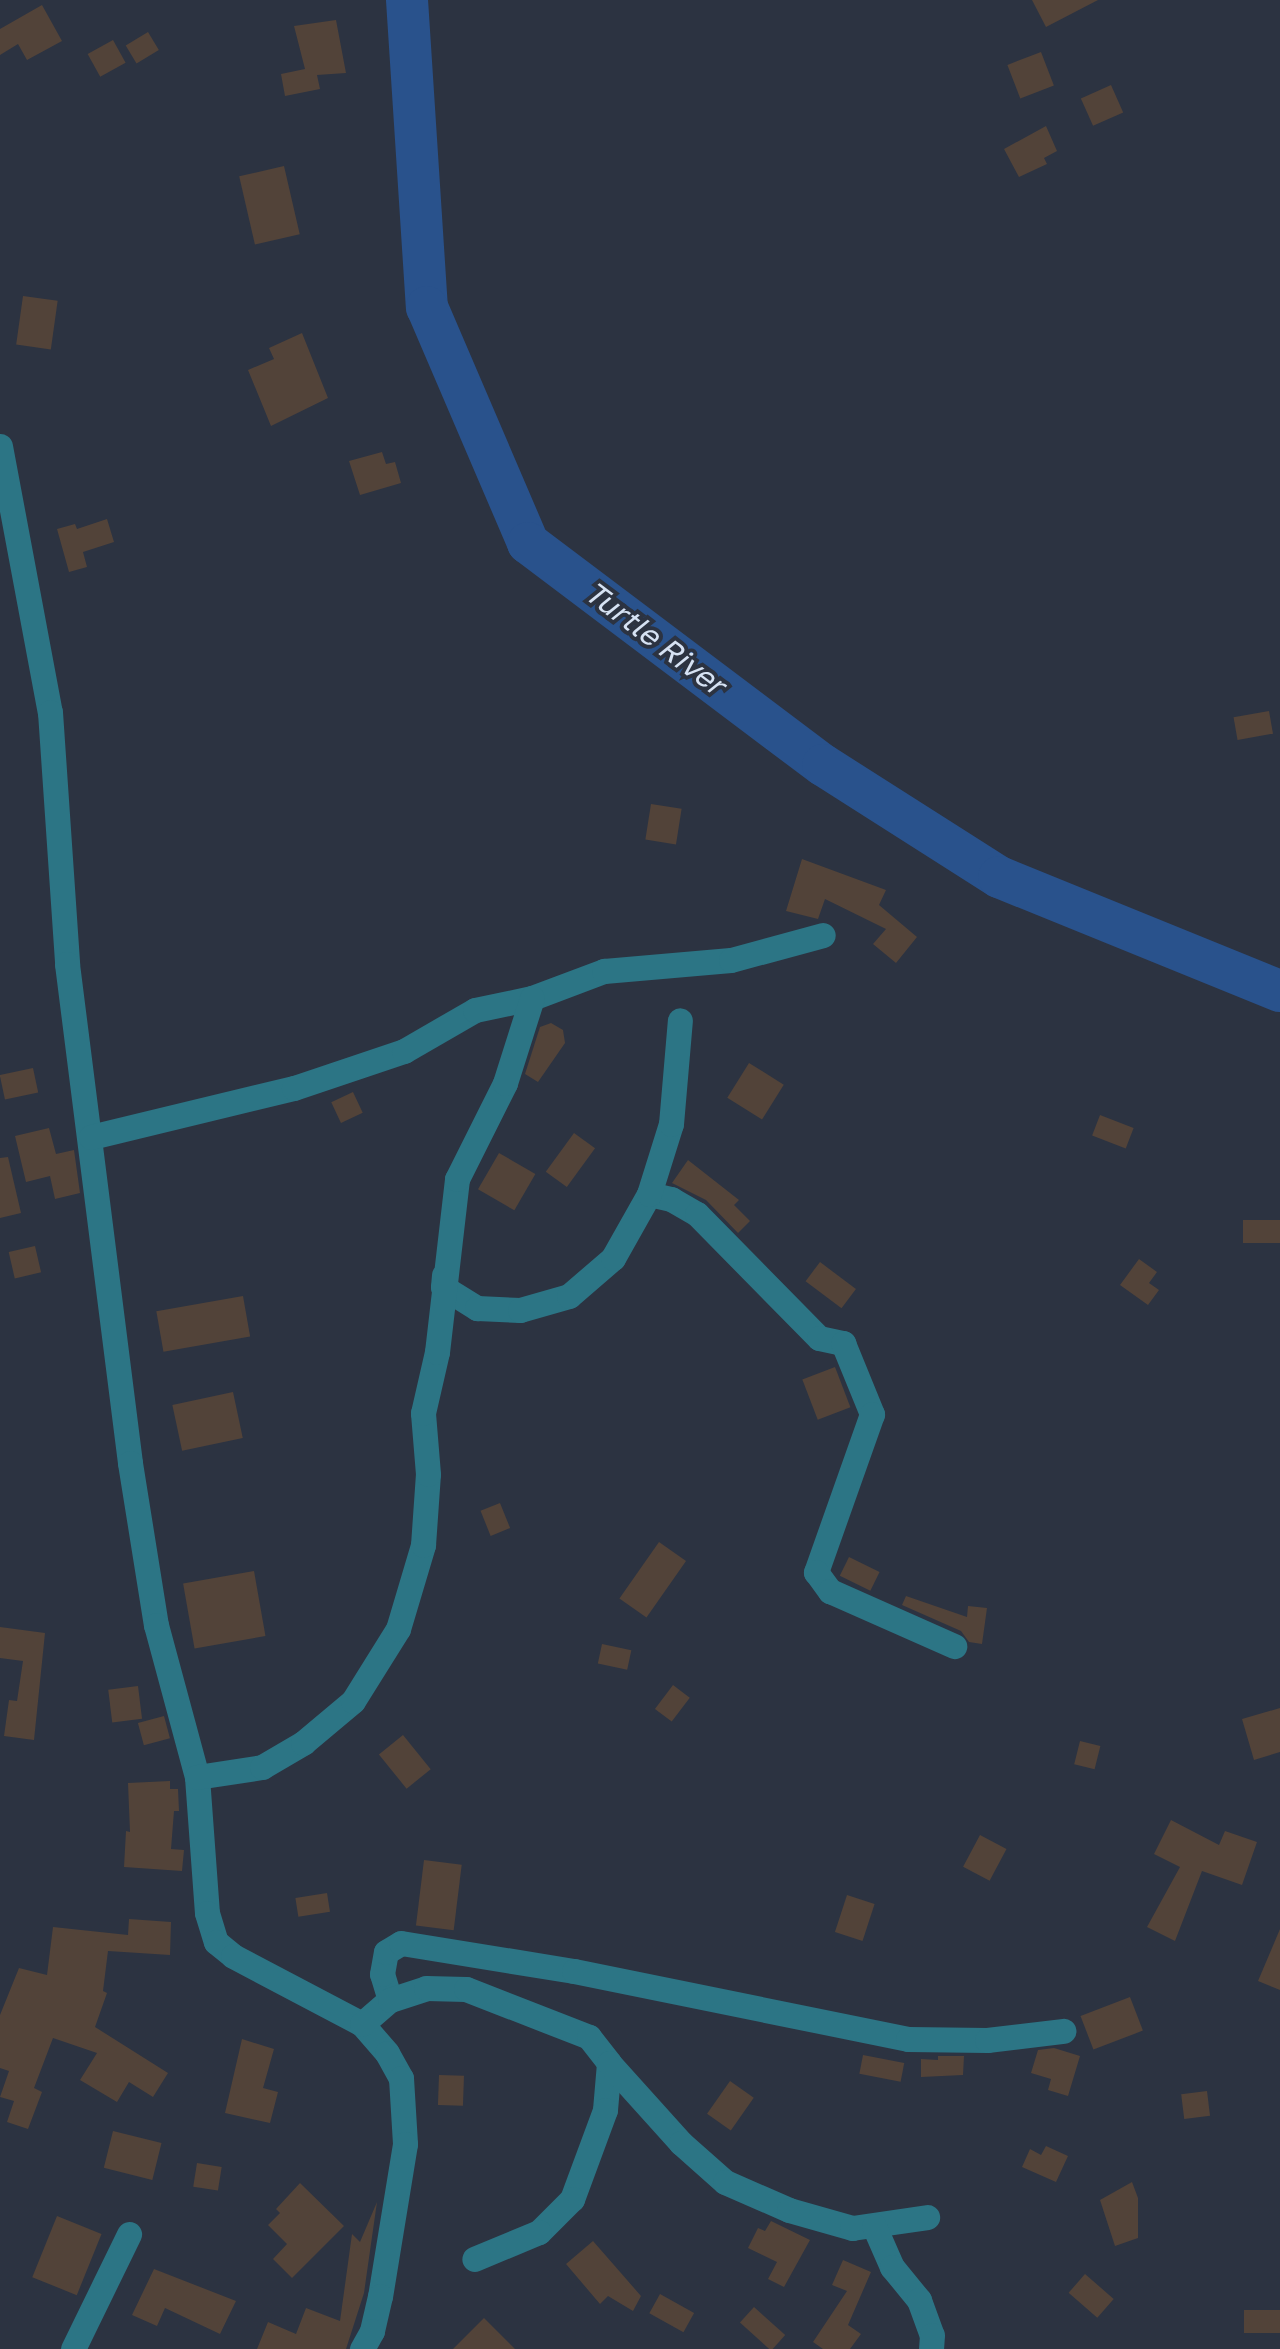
<!DOCTYPE html>
<html>
<head>
<meta charset="utf-8">
<style>
	body { margin:0 }
	#map { position:relative; width:1280px; height:2349px; overflow:hidden; background:#2c3341; font-family:"Golos Text",sans-serif }
	div>[style] { position:absolute }
	.river>* { height:42px; margin:-21px; padding:0 21px; transform-origin:21px; border-radius:21px; background:#29528c }
	.building>* { inset:0; background:#524339; transform-origin:0 0 }
	.minor>* { height:25px; margin:-12.5px; padding:0 12.5px; transform-origin:12.5px; border-radius:12.5px; background:#2c7585 }
	span { translate:-50% -50%; white-space:nowrap; text-align:center; line-height:1.15; -webkit-text-stroke:8px #2c3341; paint-order:stroke }
	.water-label { font-size:30px; color:#d6e2f3; font-style:italic }
</style>
</head>
<body>
<div id="map">
	<div class="river">
		<i style="left:407px;top:0;width:308px;rotate:86.3deg"></i>
		<i style="left:427px;top:307px;width:257px;rotate:66.8deg"></i>
		<i style="left:528px;top:543px;width:369px;rotate:37deg"></i>
		<i style="left:823px;top:765px;width:209px;rotate:32.5deg"></i>
		<i style="left:999px;top:877px;width:303px;rotate:22.1deg"></i>
	</div>
	<div class="building">
		<i style="clip-path:polygon(1032px 0,1098px 0,1046px 27px)"></i>
		<i style="clip-path:polygon(42px 5px,62px 41px,27px 60px,18px 44px,0 55px,0 29px)"></i>
		<i style="clip-path:polygon(336px 20px,346px 73px,317px 75px,320px 89px,285px 96px,281px 74px,305px 69px,294px 26px)"></i>
		<i style="left:148px;top:32px;width:21px;height:26px;rotate:59deg"></i>
		<i style="left:113px;top:40px;width:26px;height:29px;rotate:61deg"></i>
		<i style="left:1041px;top:52px;width:36px;height:36px;rotate:69deg"></i>
		<i style="left:1111px;top:85px;width:30px;height:33px;rotate:66deg"></i>
		<i style="clip-path:polygon(1046px 126px,1057px 151px,1044px 158px,1047px 164px,1019px 177px,1004px 149px)"></i>
		<i style="left:284px;top:166px;width:70px;height:46px;rotate:77deg"></i>
		<i style="left:23px;top:296px;width:35px;height:49px;rotate:8deg"></i>
		<i style="clip-path:polygon(302px 333px,328px 398px,271px 426px,248px 370px,274px 359px,269px 348px)"></i>
		<i style="clip-path:polygon(382px 452px,386px 464px,395px 462px,401px 483px,360px 495px,349px 461px)"></i>
		<i style="clip-path:polygon(107px 519px,114px 542px,83px 552px,87px 567px,69px 572px,57px 529px,75px 524px,77px 529px)"></i>
		<i style="left:1269px;top:711px;width:23px;height:36px;rotate:80deg"></i>
		<i style="left:651px;top:804px;width:31px;height:36px;rotate:9deg"></i>
		<i style="clip-path:polygon(802px 859px,886px 890px,879px 905px,917px 937px,896px 963px,873px 944px,886px 929px,825px 899px,818px 919px,786px 911px)"></i>
		<i style="clip-path:polygon(551px 1023px,563px 1030px,565px 1043px,538px 1082px,525px 1074px,540px 1027px)"></i>
		<i style="left:749px;top:1063px;width:41px;height:41px;rotate:32deg"></i>
		<i style="left:33px;top:1068px;width:25px;height:34px;rotate:78deg"></i>
		<i style="left:353px;top:1092px;width:23px;height:24px;rotate:65deg"></i>
		<i style="left:1100px;top:1115px;width:36px;height:22px;rotate:21deg"></i>
		<i style="clip-path:polygon(49px 1128px,56px 1154px,74px 1150px,80px 1193px,55px 1199px,50px 1176px,26px 1182px,15px 1136px)"></i>
		<i style="left:574px;top:1133px;width:26px;height:48px;rotate:36deg"></i>
		<i style="left:499px;top:1153px;width:42px;height:42px;rotate:30deg"></i>
		<i style="clip-path:polygon(8px 1157px,21px 1213px,0 1218px,0 1158px)"></i>
		<i style="clip-path:polygon(688px 1160px,739px 1200px,734px 1205px,750px 1221px,738px 1233px,706px 1200px,672px 1183px)"></i>
		<i style="left:1243px;top:1220px;width:37px;height:23px"></i>
		<i style="left:35px;top:1246px;width:27px;height:27px;rotate:77deg"></i>
		<i style="clip-path:polygon(1139px 1259px,1157px 1272px,1149px 1283px,1159px 1290px,1148px 1305px,1120px 1285px)"></i>
		<i style="left:820px;top:1262px;width:45px;height:24px;rotate:37deg"></i>
		<i style="left:243px;top:1296px;width:41px;height:88px;rotate:80deg"></i>
		<i style="left:835px;top:1367px;width:43px;height:35px;rotate:69deg"></i>
		<i style="left:233px;top:1392px;width:47px;height:62px;rotate:78deg"></i>
		<i style="left:500px;top:1503px;width:27px;height:21px;rotate:68deg"></i>
		<i style="left:659px;top:1542px;width:33px;height:69px;rotate:35deg"></i>
		<i style="left:849px;top:1557px;width:34px;height:21px;rotate:26deg"></i>
		<i style="left:254px;top:1571px;width:66px;height:72px;rotate:80deg"></i>
		<i style="clip-path:polygon(906px 1596px,967px 1617px,968px 1606px,987px 1608px,982px 1644px,969px 1642px,961px 1631px,902px 1605px)"></i>
		<i style="clip-path:polygon(0 1627px,45px 1633px,34px 1740px,4px 1736px,9px 1700px,17px 1701px,23px 1661px,0 1658px)"></i>
		<i style="left:602px;top:1644px;width:30px;height:20px;rotate:12deg"></i>
		<i style="left:673px;top:1685px;width:21px;height:30px;rotate:37deg"></i>
		<i style="left:138px;top:1686px;width:33px;height:30px;rotate:83deg"></i>
		<i style="clip-path:polygon(1280px 1708px,1280px 1752px,1254px 1760px,1242px 1719px)"></i>
		<i style="left:164px;top:1716px;width:23px;height:27px;rotate:75deg"></i>
		<i style="left:403px;top:1735px;width:44px;height:31px;rotate:51deg"></i>
		<i style="left:1080px;top:1741px;width:21px;height:24px;rotate:14deg"></i>
		<i style="clip-path:polygon(170px 1781px,170px 1789px,178px 1789px,179px 1811px,174px 1811px,171px 1849px,184px 1850px,182px 1871px,124px 1867px,126px 1831px,130px 1832px,128px 1783px)"></i>
		<i style="clip-path:polygon(1171px 1820px,1219px 1845px,1225px 1831px,1257px 1842px,1242px 1885px,1202px 1871px,1175px 1941px,1147px 1927px,1180px 1867px,1154px 1854px)"></i>
		<i style="left:980px;top:1835px;width:30px;height:36px;rotate:28deg"></i>
		<i style="left:424px;top:1860px;width:38px;height:66px;rotate:7deg"></i>
		<i style="left:327px;top:1893px;width:19px;height:32px;rotate:81deg"></i>
		<i style="left:847px;top:1895px;width:29px;height:39px;rotate:18deg"></i>
		<i style="clip-path:polygon(129px 1919px,171px 1922px,170px 1955px,108px 1951px,103px 1991px,107px 1993px,95px 2027px,168px 2073px,153px 2097px,129px 2082px,117px 2102px,80px 2080px,97px 2053px,53px 2038px,34px 2088px,42px 2092px,28px 2129px,7px 2122px,14px 2101px,0 2097px,9px 2071px,0 2068px,0 2015px,19px 1968px,47px 1975px,53px 1927px,128px 1935px)"></i>
		<i style="clip-path:polygon(1280px 1929px,1280px 1990px,1258px 1981px)"></i>
		<i style="left:1130px;top:1997px;width:36px;height:53px;rotate:69deg"></i>
		<i style="clip-path:polygon(242px 2039px,274px 2049px,263px 2088px,278px 2092px,270px 2123px,225px 2113px)"></i>
		<i style="clip-path:polygon(1054px 2048px,1080px 2056px,1068px 2096px,1048px 2090px,1051px 2079px,1031px 2073px,1038px 2050px)"></i>
		<i style="left:863px;top:2055px;width:42px;height:19px;rotate:11deg"></i>
		<i style="clip-path:polygon(938px 2056px,964px 2056px,963px 2075px,921px 2077px,921px 2059px,938px 2060px)"></i>
		<i style="left:439px;top:2075px;width:25px;height:30px;rotate:2deg"></i>
		<i style="left:730px;top:2081px;width:29px;height:40px;rotate:35deg"></i>
		<i style="left:1207px;top:2091px;width:25px;height:26px;rotate:83deg"></i>
		<i style="left:113px;top:2131px;width:50px;height:38px;rotate:14deg"></i>
		<i style="clip-path:polygon(1046px 2146px,1068px 2156px,1056px 2182px,1022px 2167px,1030px 2149px,1041px 2155px)"></i>
		<i style="left:197px;top:2163px;width:25px;height:24px;rotate:9deg"></i>
		<i style="clip-path:polygon(1132px 2182px,1138px 2198px,1138px 2238px,1115px 2246px,1100px 2200px)"></i>
		<i style="clip-path:polygon(300px 2183px,344px 2226px,292px 2278px,273px 2259px,287px 2244px,268px 2225px,280px 2213px,276px 2209px)"></i>
		<i style="clip-path:polygon(377px 2202px,364px 2293px,346px 2349px,257px 2349px,268px 2322px,296px 2334px,306px 2308px,340px 2321px,352px 2234px,360px 2242px)"></i>
		<i style="left:57px;top:2216px;width:48px;height:66px;rotate:22deg"></i>
		<i style="clip-path:polygon(771px 2221px,810px 2240px,784px 2287px,768px 2279px,777px 2262px,748px 2248px,758px 2228px,765px 2231px)"></i>
		<i style="clip-path:polygon(593px 2241px,641px 2296px,633px 2311px,608px 2296px,600px 2304px,566px 2264px)"></i>
		<i style="clip-path:polygon(843px 2260px,871px 2272px,848px 2325px,861px 2334px,850px 2349px,823px 2349px,813px 2342px,847px 2291px,832px 2285px)"></i>
		<i style="clip-path:polygon(154px 2269px,236px 2301px,220px 2334px,165px 2308px,157px 2326px,132px 2315px)"></i>
		<i style="left:1085px;top:2274px;width:38px;height:25px;rotate:41deg"></i>
		<i style="left:660px;top:2294px;width:39px;height:22px;rotate:29deg"></i>
		<i style="left:754px;top:2307px;width:42px;height:21px;rotate:42deg"></i>
		<i style="left:1280px;top:2310px;width:23px;height:36px;rotate:90deg"></i>
		<i style="clip-path:polygon(484px 2318px,515px 2349px,453px 2349px)"></i>
	</div>
	<div class="minor">
		<i style="left:0;top:446px;width:271px;rotate:79.4deg"></i>
		<i style="left:50px;top:712px;width:253px;rotate:86.1deg"></i>
		<i style="left:67px;top:964px;width:503px;rotate:82.8deg"></i>
		<i style="left:130px;top:1463px;width:164px;rotate:80.9deg"></i>
		<i style="left:156px;top:1625px;width:157px;rotate:74.9deg"></i>
		<i style="left:197px;top:1777px;width:136px;rotate:85.8deg"></i>
		<i style="left:207px;top:1913px;width:30px;rotate:73deg"></i>
		<i style="left:216px;top:1942px;width:22px;rotate:39deg"></i>
		<i style="left:233px;top:1956px;width:146px;rotate:27.8deg"></i>
		<i style="left:362px;top:2024px;width:38px;rotate:49deg"></i>
		<i style="left:387px;top:2053px;width:29px;rotate:61deg"></i>
		<i style="left:401px;top:2078px;width:66px;rotate:86.5deg"></i>
		<i style="left:405px;top:2144px;width:154px;rotate:99.3deg"></i>
		<i style="left:380px;top:2296px;width:36px;rotate:103deg"></i>
		<i style="left:372px;top:2331px;width:21px;rotate:119deg"></i>
		<i style="left:91px;top:1137px;width:209px;rotate:-13.6deg"></i>
		<i style="left:294px;top:1088px;width:116px;rotate:-18.6deg"></i>
		<i style="left:404px;top:1051px;width:82px;rotate:-30deg"></i>
		<i style="left:475px;top:1010px;width:58px;rotate:-11.9deg"></i>
		<i style="left:532px;top:998px;width:77px;rotate:-20.6deg"></i>
		<i style="left:604px;top:971px;width:127px;rotate:-5deg"></i>
		<i style="left:731px;top:960px;width:95px;rotate:-15.2deg"></i>
		<i style="left:649px;top:1194px;width:23px;rotate:13deg"></i>
		<i style="left:671px;top:1199px;width:30px;rotate:30deg"></i>
		<i style="left:697px;top:1214px;width:174px;rotate:45.5deg"></i>
		<i style="left:819px;top:1338px;width:25px;rotate:12deg"></i>
		<i style="left:843px;top:1343px;width:77px;rotate:67.8deg"></i>
		<i style="left:872px;top:1414px;width:168px;rotate:109.5deg"></i>
		<i style="left:816px;top:1572px;width:24px;rotate:54deg"></i>
		<i style="left:830px;top:1591px;width:136px;rotate:23.9deg"></i>
		<i style="left:444px;top:1275px;width:12px;rotate:95deg"></i>
		<i style="left:443px;top:1287px;width:40px;rotate:32deg"></i>
		<i style="left:477px;top:1308px;width:43px;rotate:2.7deg"></i>
		<i style="left:520px;top:1310px;width:51px;rotate:-15.9deg"></i>
		<i style="left:569px;top:1296px;width:58px;rotate:-40.8deg"></i>
		<i style="left:613px;top:1258px;width:73px;rotate:-60.6deg"></i>
		<i style="left:649px;top:1194px;width:73px;rotate:-72.6deg"></i>
		<i style="left:671px;top:1124px;width:104px;rotate:-85.1deg"></i>
		<i style="left:197px;top:1777px;width:66px;rotate:-8.7deg"></i>
		<i style="left:262px;top:1767px;width:48px;rotate:-30.3deg"></i>
		<i style="left:303px;top:1743px;width:65px;rotate:-40deg"></i>
		<i style="left:353px;top:1701px;width:85px;rotate:-58deg"></i>
		<i style="left:398px;top:1629px;width:88px;rotate:-73.4deg"></i>
		<i style="left:423px;top:1545px;width:71px;rotate:-86deg"></i>
		<i style="left:428px;top:1474px;width:61px;rotate:-94.7deg"></i>
		<i style="left:423px;top:1413px;width:63px;rotate:-77.1deg"></i>
		<i style="left:437px;top:1352px;width:174px;rotate:-83.4deg"></i>
		<i style="left:457px;top:1179px;width:107px;rotate:-63.4deg"></i>
		<i style="left:505px;top:1083px;width:89px;rotate:-72.4deg"></i>
		<i style="left:390px;top:2000px;width:27px;rotate:-107deg"></i>
		<i style="left:382px;top:1974px;width:22px;rotate:-80deg"></i>
		<i style="left:386px;top:1952px;width:17px;rotate:-31deg"></i>
		<i style="left:401px;top:1943px;width:175px;rotate:9.2deg"></i>
		<i style="left:574px;top:1971px;width:341px;rotate:11.5deg"></i>
		<i style="left:908px;top:2039px;width:79px;rotate:0.7deg"></i>
		<i style="left:987px;top:2040px;width:77px;rotate:-6.8deg"></i>
		<i style="left:362px;top:2024px;width:37px;rotate:-41deg"></i>
		<i style="left:390px;top:2000px;width:38px;rotate:-18deg"></i>
		<i style="left:426px;top:1988px;width:40px;rotate:1.4deg"></i>
		<i style="left:466px;top:1989px;width:132px;rotate:21.3deg"></i>
		<i style="left:589px;top:2037px;width:33px;rotate:52deg"></i>
		<i style="left:609px;top:2063px;width:47px;rotate:94.9deg"></i>
		<i style="left:605px;top:2110px;width:95px;rotate:110.3deg"></i>
		<i style="left:572px;top:2199px;width:47px;rotate:135deg"></i>
		<i style="left:539px;top:2232px;width:70px;rotate:157.4deg"></i>
		<i style="left:609px;top:2063px;width:108px;rotate:48deg"></i>
		<i style="left:681px;top:2143px;width:59px;rotate:41.6deg"></i>
		<i style="left:725px;top:2182px;width:70px;rotate:23.6deg"></i>
		<i style="left:789px;top:2210px;width:66px;rotate:15.9deg"></i>
		<i style="left:852px;top:2228px;width:76px;rotate:-8.3deg"></i>
		<i style="left:874px;top:2226px;width:45px;rotate:66.3deg"></i>
		<i style="left:892px;top:2267px;width:43px;rotate:50.7deg"></i>
		<i style="left:919px;top:2300px;width:37px;rotate:70deg"></i>
		<i style="left:932px;top:2335px;width:14px;rotate:94deg"></i>
		<i style="left:73px;top:2349px;width:128px;rotate:-64deg"></i>
	</div>
	<div class="water-label">
		<span style="left:655px;top:638px;rotate:37deg">Turtle River</span>
	</div>
</div>
</body>
</html>
